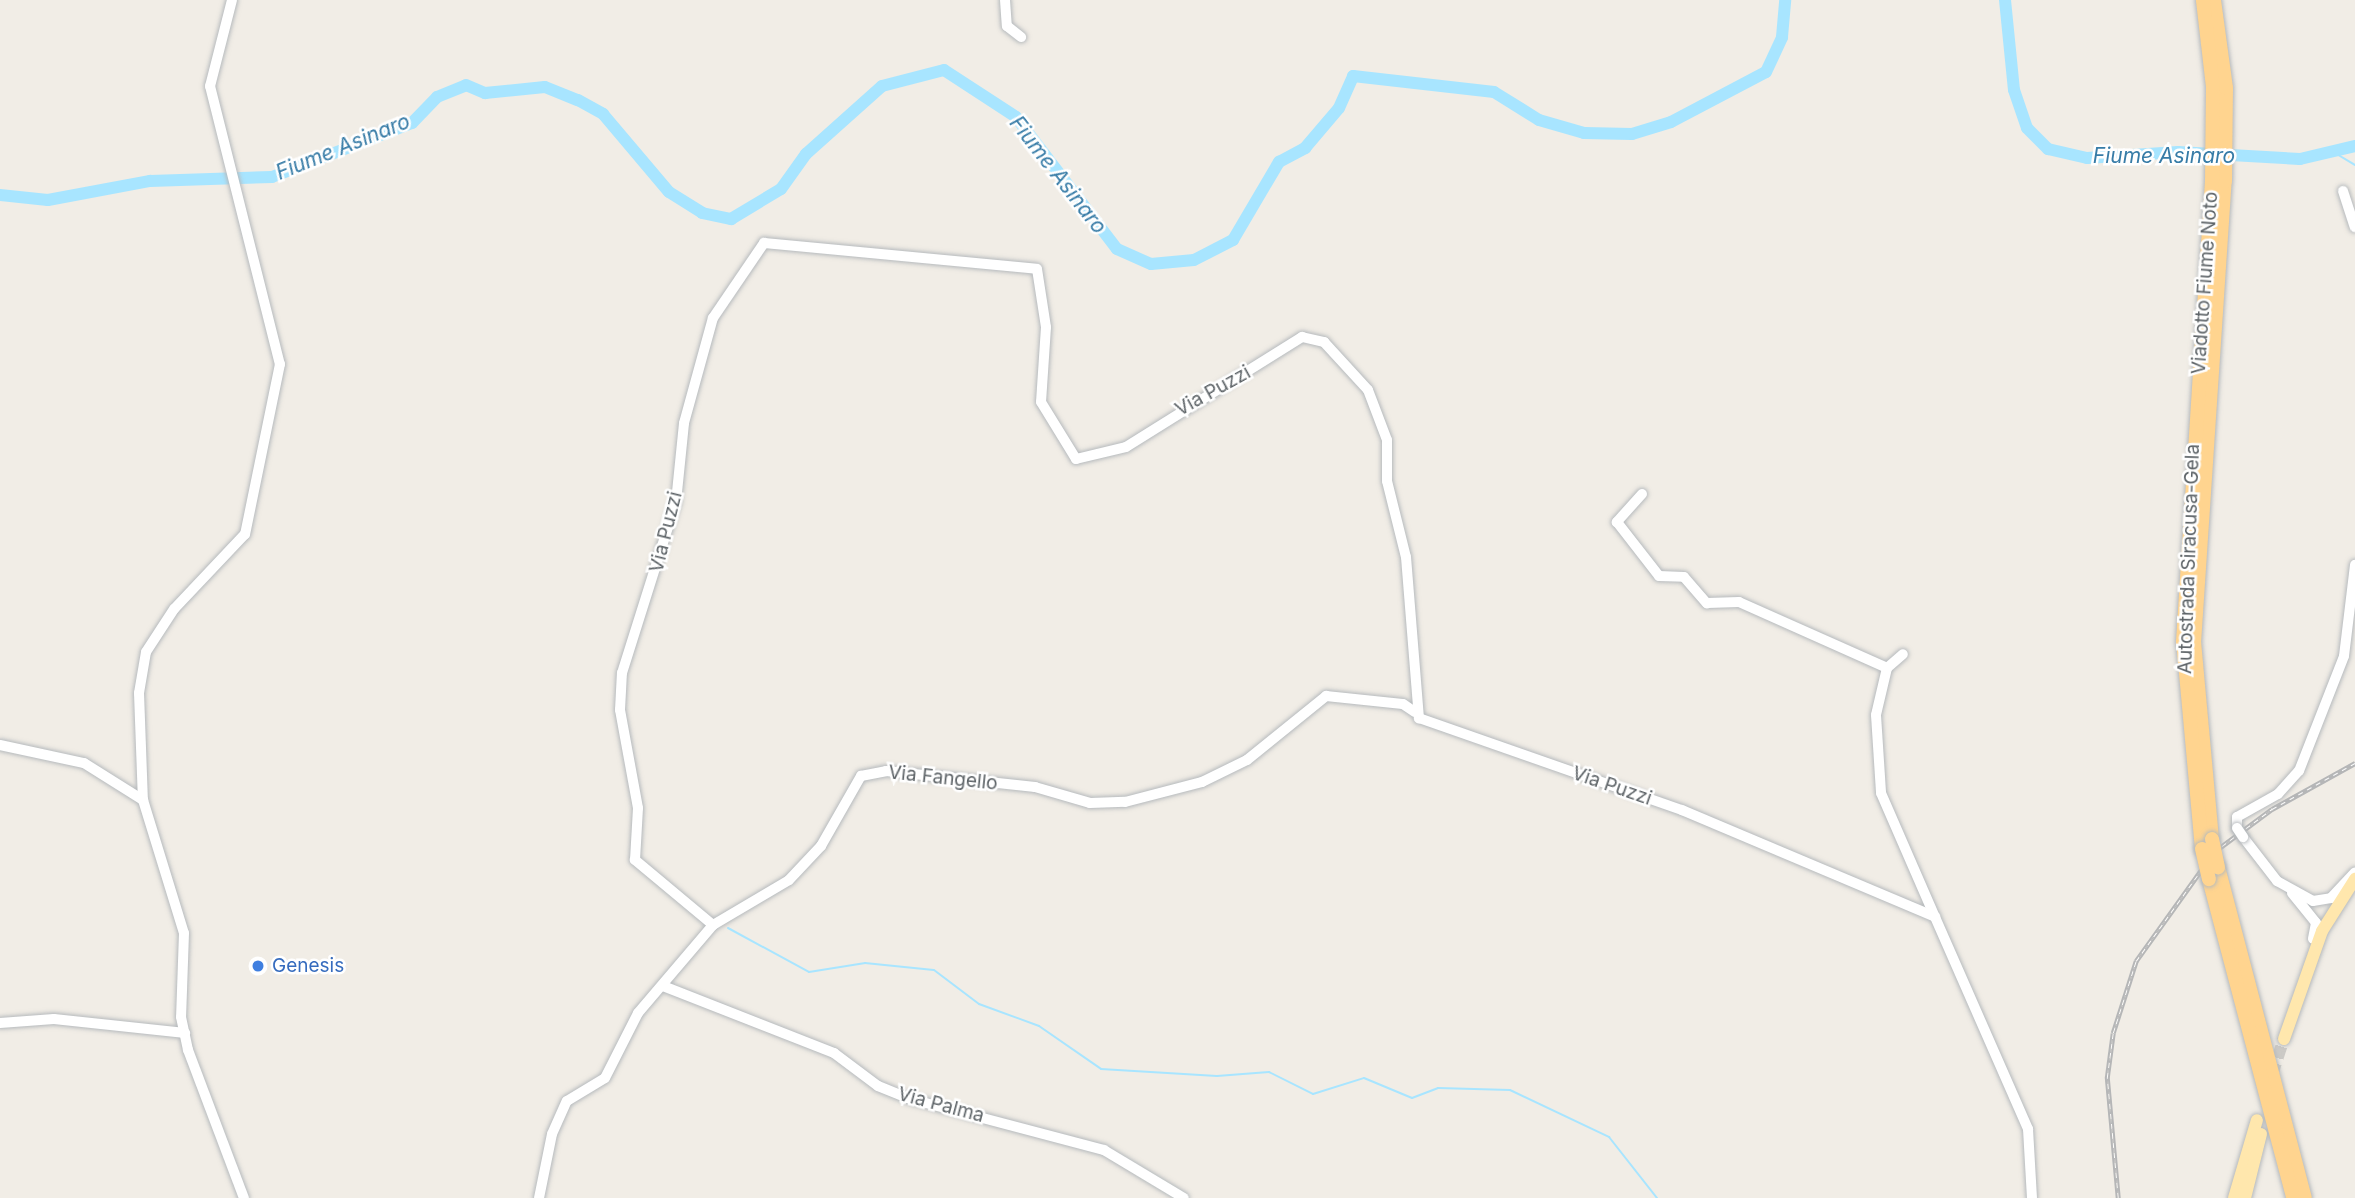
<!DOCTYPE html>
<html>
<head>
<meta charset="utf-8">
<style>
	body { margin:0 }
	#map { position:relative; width:2355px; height:1198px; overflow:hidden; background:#f1ede6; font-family:Inter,sans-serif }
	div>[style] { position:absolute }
	.stream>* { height:2px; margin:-1px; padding:0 1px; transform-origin:1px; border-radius:1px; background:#a8e5ff }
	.river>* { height:12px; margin:-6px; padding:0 6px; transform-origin:6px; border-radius:6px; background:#a8e5ff }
	.major-tunnel>* { height:12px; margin-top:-6px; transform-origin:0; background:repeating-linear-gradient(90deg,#cccac6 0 12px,transparent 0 18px) }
	.roads { filter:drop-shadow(0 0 2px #b6babd) drop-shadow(0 0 2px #b6babd) }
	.minor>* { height:10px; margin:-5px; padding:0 5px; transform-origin:5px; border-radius:5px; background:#fff }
	.major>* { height:12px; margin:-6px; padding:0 6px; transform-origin:6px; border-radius:6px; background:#ffe7ad }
	.highway>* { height:14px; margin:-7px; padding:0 7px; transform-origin:7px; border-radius:7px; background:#ffd48f }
	.rail>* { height:4.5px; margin-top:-2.25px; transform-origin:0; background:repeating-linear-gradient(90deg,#fff 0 5px,#b5b6b7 0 10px); box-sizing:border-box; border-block:2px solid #b5b6b7 }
	.bridges { filter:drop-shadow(0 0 2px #b6babd) drop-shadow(0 0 2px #b6babd) }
	.minor-bridge>* { height:10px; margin:-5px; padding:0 5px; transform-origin:5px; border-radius:5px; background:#fff }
	.highway-bridge>* { height:14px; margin:-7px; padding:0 7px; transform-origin:7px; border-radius:7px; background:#ffd48f }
	.dots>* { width:19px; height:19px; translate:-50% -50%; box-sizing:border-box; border:4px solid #fff; border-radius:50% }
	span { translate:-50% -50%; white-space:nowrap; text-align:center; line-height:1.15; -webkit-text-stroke:5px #fff; paint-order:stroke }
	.street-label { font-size:19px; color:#5d6367 }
	.shop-label { font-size:19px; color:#366cbe }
	.left { translate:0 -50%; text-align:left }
	.water-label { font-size:21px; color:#377ca7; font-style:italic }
</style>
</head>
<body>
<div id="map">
	<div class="stream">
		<i style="left:2335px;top:153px;width:23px;rotate:31deg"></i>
		<i style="left:728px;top:928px;width:92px;rotate:28.5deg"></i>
		<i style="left:809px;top:972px;width:57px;rotate:-9.1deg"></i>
		<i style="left:865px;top:963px;width:69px;rotate:5.8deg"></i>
		<i style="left:934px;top:970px;width:56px;rotate:37.1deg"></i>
		<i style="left:979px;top:1004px;width:64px;rotate:20.1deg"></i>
		<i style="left:1039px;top:1026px;width:75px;rotate:34.7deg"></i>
		<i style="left:1101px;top:1069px;width:116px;rotate:3.5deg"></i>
		<i style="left:1217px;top:1076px;width:52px;rotate:-4.4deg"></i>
		<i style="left:1269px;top:1072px;width:49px;rotate:26.6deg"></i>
		<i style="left:1313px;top:1094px;width:53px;rotate:-17.4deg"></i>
		<i style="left:1364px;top:1078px;width:52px;rotate:22.6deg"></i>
		<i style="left:1412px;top:1098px;width:28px;rotate:-21deg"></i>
		<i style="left:1438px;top:1088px;width:72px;rotate:1.6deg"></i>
		<i style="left:1510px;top:1090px;width:110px;rotate:25.4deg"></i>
		<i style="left:1609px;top:1137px;width:78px;rotate:51.8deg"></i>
	</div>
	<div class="river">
		<i style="left:2005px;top:0;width:90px;rotate:84.3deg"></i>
		<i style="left:2014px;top:90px;width:40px;rotate:71.1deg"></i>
		<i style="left:2027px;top:128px;width:30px;rotate:45deg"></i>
		<i style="left:2048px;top:149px;width:40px;rotate:13deg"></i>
		<i style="left:2087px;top:158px;width:91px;rotate:-3.8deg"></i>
		<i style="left:2178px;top:152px;width:122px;rotate:3.3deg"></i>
		<i style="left:2300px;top:159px;width:57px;rotate:-13.3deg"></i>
		<i style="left:0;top:195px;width:48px;rotate:5.9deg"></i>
		<i style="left:48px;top:200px;width:104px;rotate:-10.6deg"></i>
		<i style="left:150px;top:181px;width:122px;rotate:-1.9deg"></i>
		<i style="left:272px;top:177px;width:150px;rotate:-21.1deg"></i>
		<i style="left:412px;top:123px;width:36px;rotate:-46deg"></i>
		<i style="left:437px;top:97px;width:31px;rotate:-22deg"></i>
		<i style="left:466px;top:85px;width:21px;rotate:23deg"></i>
		<i style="left:485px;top:93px;width:60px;rotate:-5.7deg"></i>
		<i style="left:545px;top:87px;width:35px;rotate:22deg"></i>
		<i style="left:578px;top:100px;width:29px;rotate:29deg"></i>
		<i style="left:603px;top:114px;width:102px;rotate:49.8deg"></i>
		<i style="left:669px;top:192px;width:39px;rotate:32deg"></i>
		<i style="left:702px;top:213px;width:30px;rotate:12deg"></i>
		<i style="left:731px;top:219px;width:58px;rotate:-31deg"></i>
		<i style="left:781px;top:189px;width:43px;rotate:-54.5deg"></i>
		<i style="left:806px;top:154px;width:102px;rotate:-41.8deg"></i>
		<i style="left:882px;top:86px;width:64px;rotate:-14.5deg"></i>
		<i style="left:944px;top:70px;width:86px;rotate:33.1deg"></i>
		<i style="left:1016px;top:117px;width:166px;rotate:52.6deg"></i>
		<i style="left:1117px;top:249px;width:37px;rotate:24deg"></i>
		<i style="left:1151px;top:264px;width:43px;rotate:-5.3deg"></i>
		<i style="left:1194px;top:260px;width:44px;rotate:-27.1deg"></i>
		<i style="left:1233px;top:240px;width:91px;rotate:-59.5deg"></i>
		<i style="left:1279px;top:162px;width:30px;rotate:-28deg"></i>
		<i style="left:1305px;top:148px;width:52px;rotate:-49.6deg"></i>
		<i style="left:1339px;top:108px;width:35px;rotate:-66deg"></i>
		<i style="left:1353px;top:76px;width:142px;rotate:6.5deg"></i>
		<i style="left:1494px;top:92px;width:53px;rotate:31.9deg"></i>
		<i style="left:1539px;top:120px;width:47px;rotate:16.1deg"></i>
		<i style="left:1584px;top:133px;width:48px;rotate:1.2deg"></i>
		<i style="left:1632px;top:134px;width:41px;rotate:-17.1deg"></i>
		<i style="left:1671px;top:122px;width:107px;rotate:-27.8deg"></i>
		<i style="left:1766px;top:72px;width:38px;rotate:-65deg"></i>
		<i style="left:1782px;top:37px;width:37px;rotate:-85deg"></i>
	</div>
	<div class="major-tunnel">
		<i style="left:2272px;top:1075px;width:38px;rotate:-72deg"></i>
	</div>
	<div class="roads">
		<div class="minor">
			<i style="left:232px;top:0;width:89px;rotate:104.3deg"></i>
			<i style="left:210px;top:86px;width:287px;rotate:75.9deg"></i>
			<i style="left:280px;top:364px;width:174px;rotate:101.6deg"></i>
			<i style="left:245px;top:534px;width:103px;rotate:133.4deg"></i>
			<i style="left:174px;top:609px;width:51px;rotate:123.1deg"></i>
			<i style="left:146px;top:652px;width:42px;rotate:99.7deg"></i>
			<i style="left:139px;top:693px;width:107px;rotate:87.9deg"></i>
			<i style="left:143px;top:800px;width:139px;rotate:72.9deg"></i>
			<i style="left:184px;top:933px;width:84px;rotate:92deg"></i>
			<i style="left:181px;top:1017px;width:34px;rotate:78deg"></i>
			<i style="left:188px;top:1050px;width:158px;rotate:69.3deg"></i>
			<i style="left:1005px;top:0;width:26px;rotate:86deg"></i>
			<i style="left:1007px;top:26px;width:18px;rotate:38deg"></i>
			<i style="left:2343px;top:191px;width:38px;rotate:72deg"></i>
			<i style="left:1642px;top:494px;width:38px;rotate:132deg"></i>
			<i style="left:1617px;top:522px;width:68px;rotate:52.1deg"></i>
			<i style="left:1659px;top:576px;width:25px;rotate:2deg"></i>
			<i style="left:1684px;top:577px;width:35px;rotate:49deg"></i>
			<i style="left:1707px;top:603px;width:32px;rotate:-2deg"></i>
			<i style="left:1739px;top:602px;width:162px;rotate:24deg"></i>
			<i style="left:1887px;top:668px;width:48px;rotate:103.2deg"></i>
			<i style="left:1876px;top:715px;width:78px;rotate:86.3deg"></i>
			<i style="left:1881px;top:793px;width:135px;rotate:66.5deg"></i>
			<i style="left:1887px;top:668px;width:21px;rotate:-41deg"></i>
			<i style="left:0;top:745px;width:86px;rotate:12.1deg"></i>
			<i style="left:84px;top:763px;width:70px;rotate:32.1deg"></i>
			<i style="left:2237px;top:828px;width:11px;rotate:-90deg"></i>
			<i style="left:2237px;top:817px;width:47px;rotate:-29.3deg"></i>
			<i style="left:2278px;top:794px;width:31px;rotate:-48deg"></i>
			<i style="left:2299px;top:771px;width:123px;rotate:-68.6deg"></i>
			<i style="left:2344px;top:656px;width:92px;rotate:-83.1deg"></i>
			<i style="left:2243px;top:837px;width:56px;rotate:52.3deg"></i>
			<i style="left:2277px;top:881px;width:41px;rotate:29.1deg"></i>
			<i style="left:2313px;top:901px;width:18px;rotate:-9deg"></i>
			<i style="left:2331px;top:898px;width:35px;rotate:-47deg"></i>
			<i style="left:2292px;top:893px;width:38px;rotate:51deg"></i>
			<i style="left:2316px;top:923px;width:16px;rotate:101deg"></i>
			<i style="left:713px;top:925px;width:102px;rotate:-140.2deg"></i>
			<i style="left:635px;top:860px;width:52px;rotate:-86.7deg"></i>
			<i style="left:638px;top:808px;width:100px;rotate:-100.4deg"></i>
			<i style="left:620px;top:710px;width:37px;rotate:-87deg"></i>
			<i style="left:622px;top:673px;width:179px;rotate:-72.5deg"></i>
			<i style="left:676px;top:502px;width:79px;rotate:-84.2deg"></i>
			<i style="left:684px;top:423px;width:109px;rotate:-74.6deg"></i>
			<i style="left:713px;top:318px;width:91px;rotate:-55.8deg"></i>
			<i style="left:764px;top:243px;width:274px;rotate:5.4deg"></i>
			<i style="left:1037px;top:269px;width:59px;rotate:81.2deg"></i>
			<i style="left:1046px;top:327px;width:75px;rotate:93.8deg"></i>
			<i style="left:1041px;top:402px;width:67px;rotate:58.4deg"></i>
			<i style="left:1076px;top:459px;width:51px;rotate:-13.5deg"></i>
			<i style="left:1126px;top:447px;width:208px;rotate:-32deg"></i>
			<i style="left:1302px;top:337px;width:23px;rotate:13deg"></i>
			<i style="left:1324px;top:342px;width:65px;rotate:47.5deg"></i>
			<i style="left:1368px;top:390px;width:53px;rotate:69.2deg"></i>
			<i style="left:1387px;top:440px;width:41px;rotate:90deg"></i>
			<i style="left:1387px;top:481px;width:78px;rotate:76deg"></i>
			<i style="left:1406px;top:557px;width:162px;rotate:85.4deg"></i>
			<i style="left:1419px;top:718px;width:279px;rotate:19.3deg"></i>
			<i style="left:1682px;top:810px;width:275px;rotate:22.9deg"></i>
			<i style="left:1935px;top:917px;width:232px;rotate:66.3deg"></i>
			<i style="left:2028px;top:1129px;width:69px;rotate:86.7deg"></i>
			<i style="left:663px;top:986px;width:184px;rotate:21.4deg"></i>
			<i style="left:834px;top:1053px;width:55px;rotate:36.9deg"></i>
			<i style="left:878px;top:1086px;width:31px;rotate:22deg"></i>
			<i style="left:907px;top:1098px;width:204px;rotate:14.8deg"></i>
			<i style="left:1104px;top:1150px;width:93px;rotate:31deg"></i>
			<i style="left:0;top:1023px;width:54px;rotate:-4.2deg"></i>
			<i style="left:54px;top:1019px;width:132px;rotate:6.1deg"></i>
			<i style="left:539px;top:1198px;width:65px;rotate:-78.5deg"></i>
			<i style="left:552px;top:1134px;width:36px;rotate:-66deg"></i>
			<i style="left:567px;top:1101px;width:44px;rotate:-31.2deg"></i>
			<i style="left:605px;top:1078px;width:73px;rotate:-63.1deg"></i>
			<i style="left:638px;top:1013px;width:116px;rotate:-49.6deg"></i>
			<i style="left:713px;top:925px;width:88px;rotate:-30.6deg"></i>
			<i style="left:789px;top:880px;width:47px;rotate:-46.7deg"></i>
			<i style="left:821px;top:846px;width:81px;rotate:-60.3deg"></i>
			<i style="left:861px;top:776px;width:25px;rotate:-11deg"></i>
			<i style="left:886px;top:771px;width:150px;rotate:6.1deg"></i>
			<i style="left:1035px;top:787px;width:57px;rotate:16.2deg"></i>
			<i style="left:1090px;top:803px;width:35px;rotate:-2deg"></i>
			<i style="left:1125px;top:802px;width:80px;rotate:-14.6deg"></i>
			<i style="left:1202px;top:782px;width:50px;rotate:-26.1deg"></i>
			<i style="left:1247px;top:760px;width:102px;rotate:-39deg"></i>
			<i style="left:1326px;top:696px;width:77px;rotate:5.9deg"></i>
			<i style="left:1403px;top:704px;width:14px;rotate:34deg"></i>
		</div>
		<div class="major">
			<i style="left:2284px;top:1039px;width:114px;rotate:-70.6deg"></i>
			<i style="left:2322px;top:931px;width:62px;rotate:-57.6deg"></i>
			<i style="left:2234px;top:1198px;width:81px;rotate:-73.6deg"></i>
			<i style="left:2245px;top:1198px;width:66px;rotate:-76deg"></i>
		</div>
		<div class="highway">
			<i style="left:2212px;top:839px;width:197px;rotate:-95.2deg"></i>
			<i style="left:2194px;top:643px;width:463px;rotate:-86.2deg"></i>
			<i style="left:2225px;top:181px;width:93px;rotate:-89.4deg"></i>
			<i style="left:2226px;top:88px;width:89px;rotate:-97.8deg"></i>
			<i style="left:2202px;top:849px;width:208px;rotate:-95.2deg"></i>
			<i style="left:2183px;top:642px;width:461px;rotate:-86.4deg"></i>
			<i style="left:2212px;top:182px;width:95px;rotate:-89.4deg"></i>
			<i style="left:2213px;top:87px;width:88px;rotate:-96.6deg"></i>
			<i style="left:2218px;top:867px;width:342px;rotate:75.3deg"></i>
			<i style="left:2209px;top:879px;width:330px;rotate:75.2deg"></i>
		</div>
	</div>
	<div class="rail">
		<i style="left:2118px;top:1198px;width:121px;rotate:-95.2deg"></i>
		<i style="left:2107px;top:1078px;width:45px;rotate:-82.4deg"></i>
		<i style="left:2113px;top:1033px;width:76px;rotate:-72.3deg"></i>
		<i style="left:2136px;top:961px;width:134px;rotate:-54.4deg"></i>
		<i style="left:2214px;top:852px;width:72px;rotate:-36.6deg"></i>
		<i style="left:2272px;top:809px;width:95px;rotate:-29deg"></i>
	</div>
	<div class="bridges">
		<div class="minor-bridge">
			<i style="left:2237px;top:828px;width:11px;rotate:56deg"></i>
		</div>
		<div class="highway-bridge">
			<i style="left:2212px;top:839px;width:29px;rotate:78deg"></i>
			<i style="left:2202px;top:849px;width:31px;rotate:77deg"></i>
		</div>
	</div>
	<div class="dots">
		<i style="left:258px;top:966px;background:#3f7fe0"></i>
	</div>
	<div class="street-label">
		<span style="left:2205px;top:283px;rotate:-86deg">Viadotto Fiume Noto</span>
		<span style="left:1213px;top:391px;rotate:-29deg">Via Puzzi</span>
		<span style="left:666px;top:532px;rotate:-76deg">Via Puzzi</span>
		<span style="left:2189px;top:559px;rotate:-88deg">Autostrada Siracusa-Gela</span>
		<span style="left:943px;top:778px;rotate:6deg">Via Fangello</span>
		<span style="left:1612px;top:786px;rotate:19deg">Via Puzzi</span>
		<span style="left:941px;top:1105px;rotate:15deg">Via Palma</span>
	</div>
	<div class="shop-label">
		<span class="left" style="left:272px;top:966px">Genesis</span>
	</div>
	<div class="water-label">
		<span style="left:343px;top:147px;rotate:-22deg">Fiume Asinaro</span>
		<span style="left:2164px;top:156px">Fiume Asinaro</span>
		<span style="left:1058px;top:175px;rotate:52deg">Fiume Asinaro</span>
	</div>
</div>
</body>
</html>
